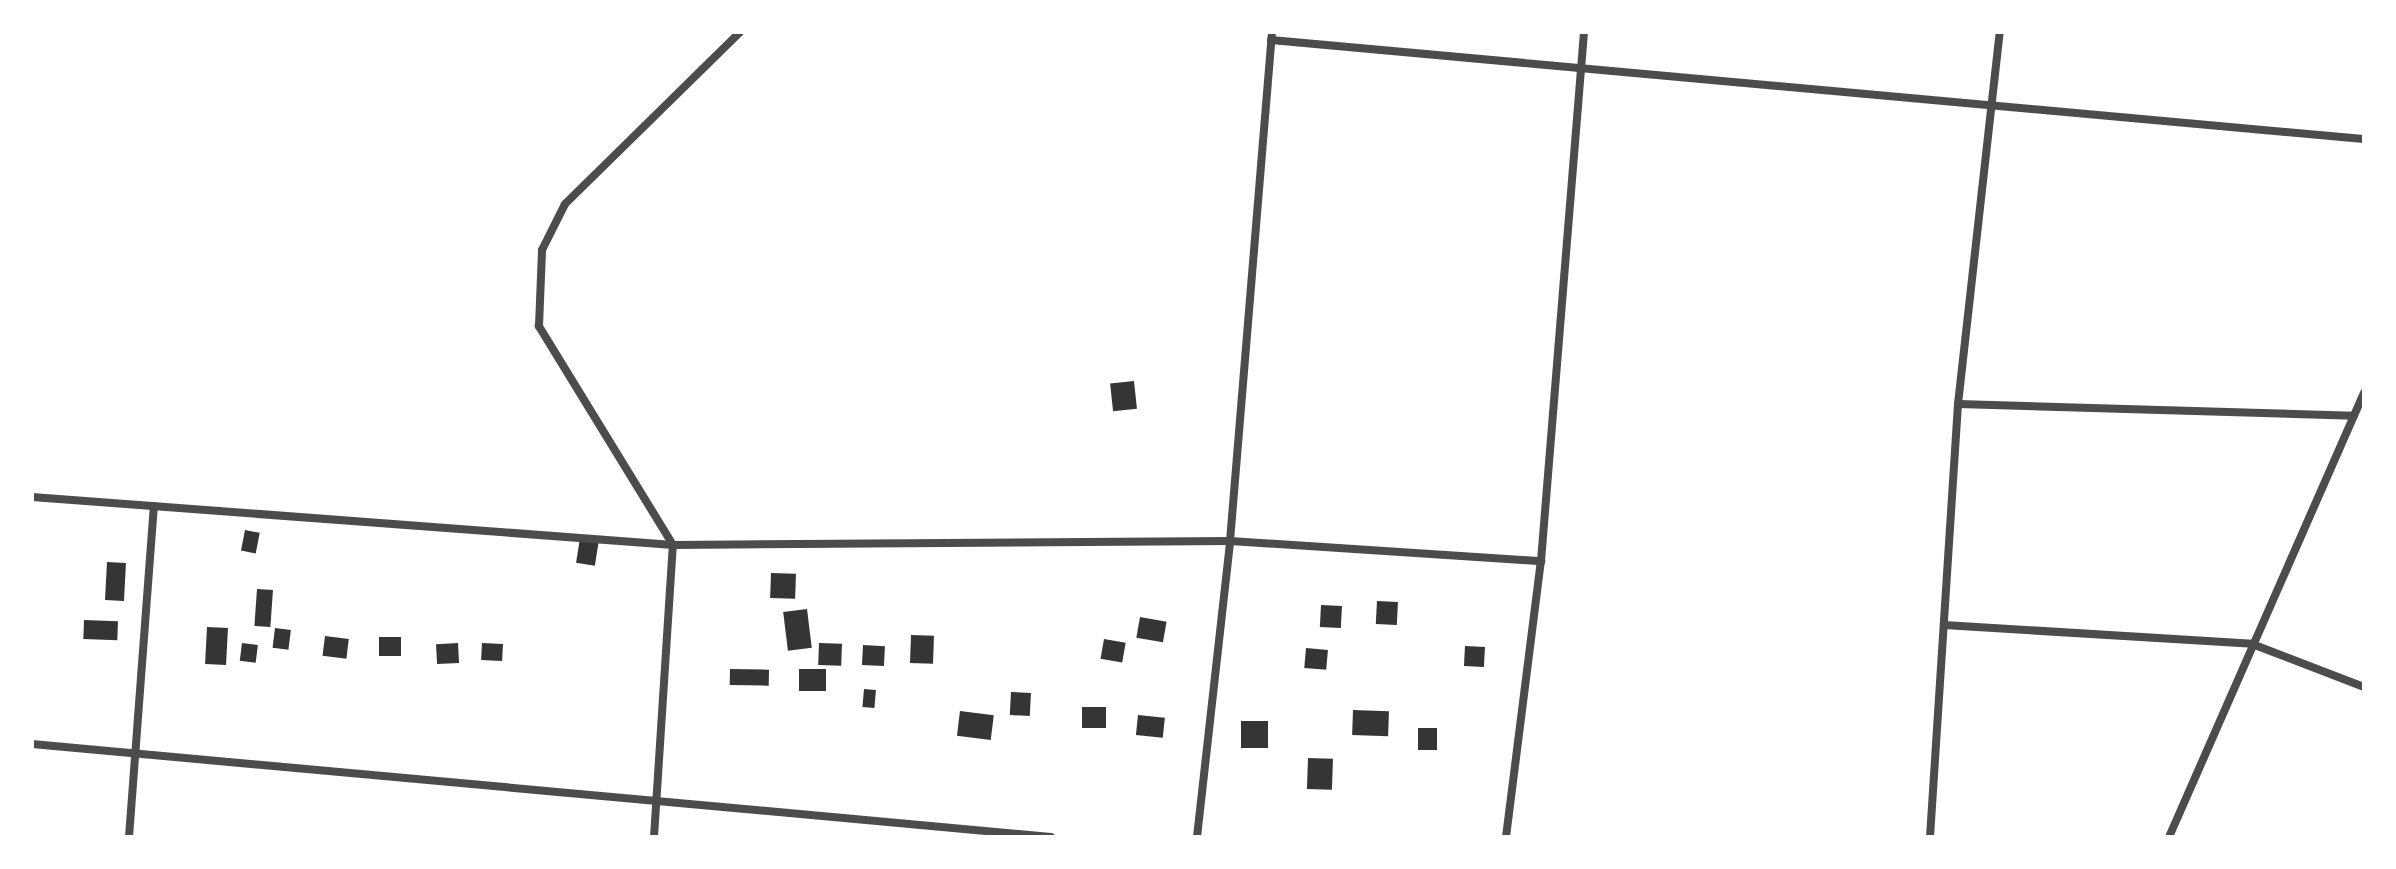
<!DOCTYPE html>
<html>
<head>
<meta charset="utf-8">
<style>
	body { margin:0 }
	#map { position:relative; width:2396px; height:869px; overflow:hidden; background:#fff; font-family:"Varela Round",sans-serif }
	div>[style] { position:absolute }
	.building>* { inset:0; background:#353535; transform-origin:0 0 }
	.minor>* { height:8px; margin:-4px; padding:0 4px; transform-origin:4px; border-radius:4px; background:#4c4c4c }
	span { translate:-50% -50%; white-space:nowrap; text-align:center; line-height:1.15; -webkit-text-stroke:7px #fff; paint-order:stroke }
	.frame { position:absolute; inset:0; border:34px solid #fff; pointer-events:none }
</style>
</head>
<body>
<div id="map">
	<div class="building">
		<i style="left:1134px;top:381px;width:28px;height:24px;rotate:84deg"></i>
		<i style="left:245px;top:530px;width:15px;height:21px;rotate:11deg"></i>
		<i style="left:580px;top:538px;width:19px;height:25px;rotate:9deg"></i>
		<i style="left:107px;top:562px;width:19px;height:38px;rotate:3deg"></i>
		<i style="left:771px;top:573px;width:25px;height:25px;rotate:2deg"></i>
		<i style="left:257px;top:589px;width:16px;height:37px;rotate:4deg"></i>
		<i style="left:1377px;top:601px;width:21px;height:23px;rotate:3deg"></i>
		<i style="left:1321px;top:605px;width:21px;height:22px;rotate:3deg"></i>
		<i style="left:807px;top:609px;width:39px;height:24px;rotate:83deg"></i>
		<i style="left:1140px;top:617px;width:27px;height:21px;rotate:10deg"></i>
		<i style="left:84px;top:620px;width:34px;height:19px;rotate:2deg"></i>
		<i style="left:207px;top:627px;width:21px;height:37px;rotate:3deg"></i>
		<i style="left:275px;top:628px;width:16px;height:20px;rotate:7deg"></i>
		<i style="left:911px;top:635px;width:23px;height:28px;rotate:2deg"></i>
		<i style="left:325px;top:636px;width:24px;height:20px;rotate:7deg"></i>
		<i style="left:379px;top:637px;width:22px;height:19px"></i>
		<i style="left:1104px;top:639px;width:22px;height:20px;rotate:10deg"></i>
		<i style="left:242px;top:643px;width:16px;height:18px;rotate:7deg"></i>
		<i style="left:458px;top:643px;width:20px;height:22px;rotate:87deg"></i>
		<i style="left:482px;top:643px;width:21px;height:17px;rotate:3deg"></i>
		<i style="left:819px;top:643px;width:23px;height:22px;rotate:2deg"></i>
		<i style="left:863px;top:645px;width:22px;height:20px;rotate:3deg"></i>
		<i style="left:1465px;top:646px;width:20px;height:20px;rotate:3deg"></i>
		<i style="left:1306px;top:648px;width:22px;height:20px;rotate:5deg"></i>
		<i style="left:730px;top:669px;width:39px;height:16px;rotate:1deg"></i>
		<i style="left:799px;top:669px;width:27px;height:22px"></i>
		<i style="left:864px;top:689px;width:12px;height:18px;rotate:5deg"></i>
		<i style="left:1011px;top:692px;width:20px;height:23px;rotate:3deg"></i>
		<i style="left:1082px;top:707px;width:24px;height:21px"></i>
		<i style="left:1353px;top:710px;width:36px;height:25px;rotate:2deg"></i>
		<i style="left:960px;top:711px;width:34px;height:25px;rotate:7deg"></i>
		<i style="left:1138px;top:715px;width:27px;height:20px;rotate:6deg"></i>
		<i style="left:1241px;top:721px;width:27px;height:27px"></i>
		<i style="left:1418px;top:728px;width:19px;height:22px"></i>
		<i style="left:1308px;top:758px;width:25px;height:31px;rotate:2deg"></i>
	</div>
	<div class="minor">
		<i style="left:1271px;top:40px;width:1097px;rotate:5.18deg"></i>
		<i style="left:1958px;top:404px;width:396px;rotate:1.7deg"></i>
		<i style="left:32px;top:497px;width:643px;rotate:4.28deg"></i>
		<i style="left:673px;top:545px;width:557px;rotate:-0.41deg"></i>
		<i style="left:1230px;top:541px;width:312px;rotate:3.7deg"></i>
		<i style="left:1944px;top:625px;width:309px;rotate:3.5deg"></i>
		<i style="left:2252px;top:644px;width:120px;rotate:21deg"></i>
		<i style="left:32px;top:744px;width:1023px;rotate:5.21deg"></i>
		<i style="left:129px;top:837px;width:332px;rotate:-85.7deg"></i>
		<i style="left:654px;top:837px;width:293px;rotate:-86.3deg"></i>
		<i style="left:673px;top:545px;width:257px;rotate:-121.5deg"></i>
		<i style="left:539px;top:326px;width:76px;rotate:-87.7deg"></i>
		<i style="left:542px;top:250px;width:51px;rotate:-63.4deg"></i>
		<i style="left:565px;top:204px;width:245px;rotate:-44.5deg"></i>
		<i style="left:1197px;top:837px;width:298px;rotate:-83.6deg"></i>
		<i style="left:1230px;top:541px;width:511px;rotate:-85.28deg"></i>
		<i style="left:1506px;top:837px;width:278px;rotate:-82.8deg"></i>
		<i style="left:1541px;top:561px;width:531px;rotate:-85.35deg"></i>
		<i style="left:1930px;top:837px;width:434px;rotate:-86.3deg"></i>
		<i style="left:1958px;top:404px;width:374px;rotate:-83.6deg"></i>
		<i style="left:2169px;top:837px;width:485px;rotate:-66.3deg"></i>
	</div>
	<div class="frame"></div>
</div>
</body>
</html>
